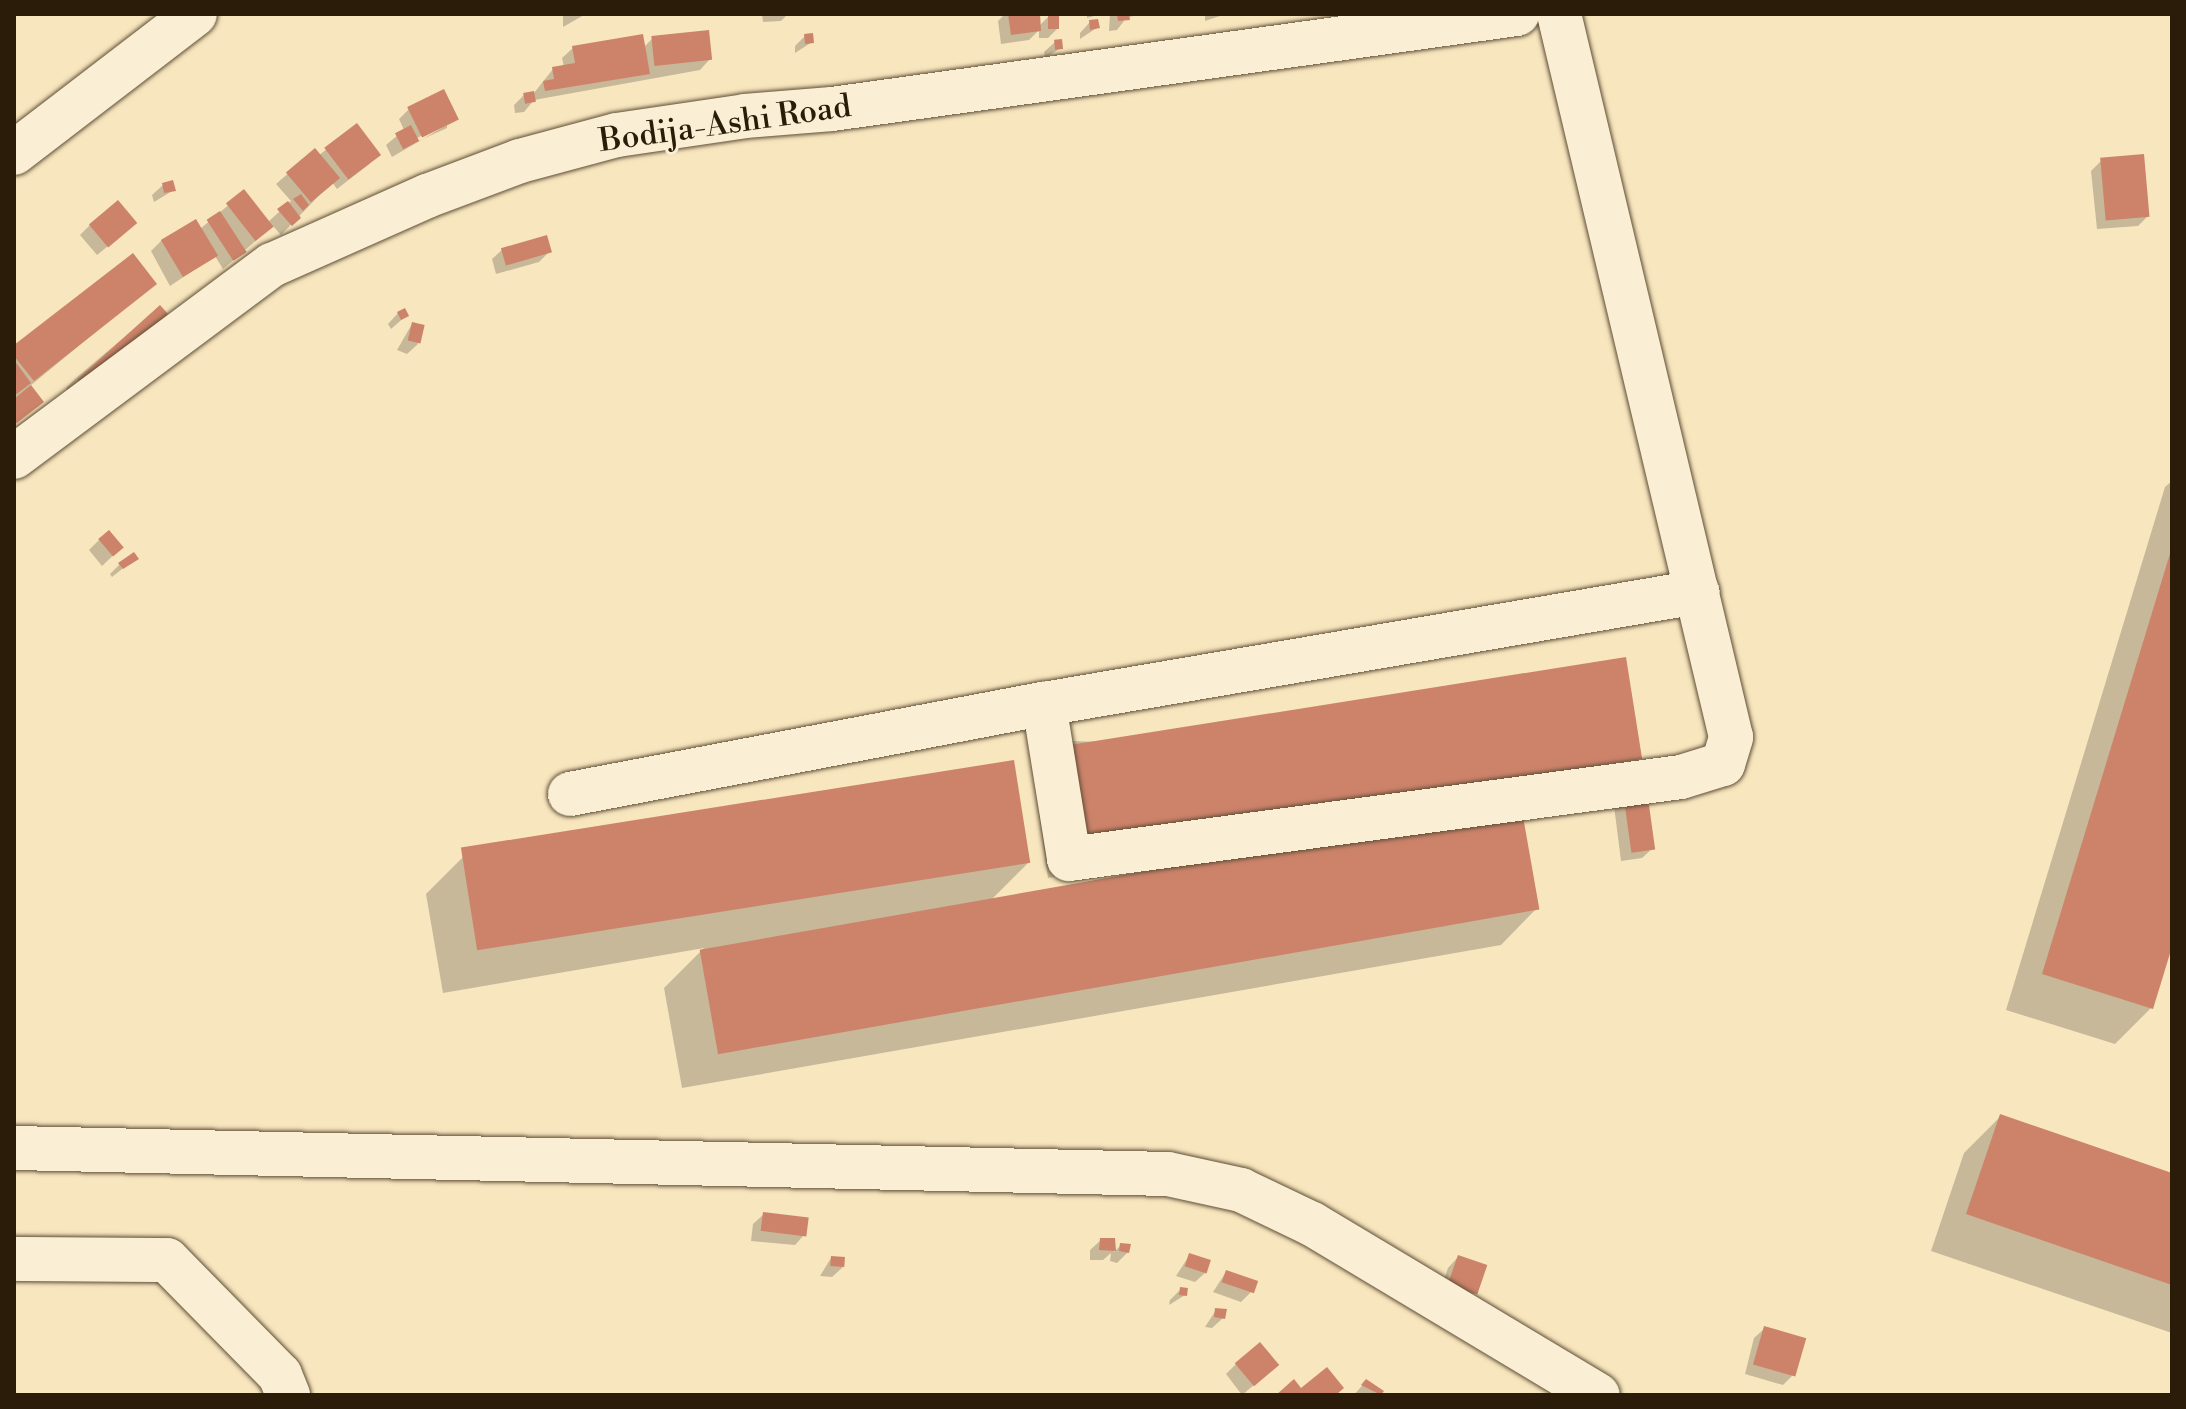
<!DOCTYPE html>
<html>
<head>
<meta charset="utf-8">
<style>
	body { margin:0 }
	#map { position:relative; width:2186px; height:1409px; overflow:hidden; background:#f8e6be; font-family:"Libre Bodoni",serif }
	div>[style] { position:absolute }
	.shadow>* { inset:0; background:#0003 }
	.building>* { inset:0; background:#cc836a; transform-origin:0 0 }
	.roads { filter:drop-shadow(0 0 2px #5e4e36) drop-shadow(0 0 2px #5e4e36) }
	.minor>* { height:44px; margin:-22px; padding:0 22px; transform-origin:22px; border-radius:22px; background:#faefd5 }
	span { translate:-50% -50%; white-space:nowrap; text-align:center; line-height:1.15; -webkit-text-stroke:6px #faefd5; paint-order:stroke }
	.street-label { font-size:32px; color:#2a1c08 }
	.frame { position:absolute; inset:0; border:16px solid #2a1c08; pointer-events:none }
</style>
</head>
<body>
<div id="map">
	<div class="shadow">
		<i style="clip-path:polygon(563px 14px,584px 14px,584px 15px,563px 27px)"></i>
		<i style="clip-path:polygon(762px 14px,788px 14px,781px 21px,763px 22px)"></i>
		<i style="clip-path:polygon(1005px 14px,1038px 14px,1039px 26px,1049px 16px,1058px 28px,1048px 38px,1039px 38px,1039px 30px,1029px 40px,1001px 44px,998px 21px)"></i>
		<i style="clip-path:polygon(1087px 14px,1101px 14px,1087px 18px)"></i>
		<i style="clip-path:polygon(1110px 14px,1150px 14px,1127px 17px,1117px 30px,1109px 31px)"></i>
		<i style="clip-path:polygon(1205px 14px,1226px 14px,1205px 21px)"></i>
		<i style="clip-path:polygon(1090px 22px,1098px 27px,1080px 39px,1080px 33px)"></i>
		<i style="clip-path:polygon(805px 36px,812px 42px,795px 53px,795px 46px)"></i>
		<i style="clip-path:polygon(652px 39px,710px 59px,700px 70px,534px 100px,524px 112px,515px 113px,514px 105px,524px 95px,534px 93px,553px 69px,564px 67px,562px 58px,573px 48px,644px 47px)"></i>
		<i style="clip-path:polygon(1055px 42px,1061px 48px,1045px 58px,1044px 52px)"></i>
		<i style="clip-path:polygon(evenodd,409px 109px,457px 119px,392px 157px,386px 145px,404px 130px,399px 119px,409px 109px,447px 123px,447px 128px,414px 143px,413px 140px,447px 123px)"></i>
		<i style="clip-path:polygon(356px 126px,378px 155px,368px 165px,337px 189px,332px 182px,281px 235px,273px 226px,223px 269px,215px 256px,170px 286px,151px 251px,161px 241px,200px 229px,244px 192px,268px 222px,291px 201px,276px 184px,314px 151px,318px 156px)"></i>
		<i style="clip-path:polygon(2101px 161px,2148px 216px,2138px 226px,2097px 229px,2091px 171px)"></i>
		<i style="clip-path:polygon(163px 185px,174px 190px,154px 202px,152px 195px)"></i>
		<i style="clip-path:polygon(90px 225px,124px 233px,97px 255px,80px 235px)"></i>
		<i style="clip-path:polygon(503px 249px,550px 251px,539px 262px,496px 274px,492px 259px)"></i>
		<i style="clip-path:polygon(154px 284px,30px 386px,42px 402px,14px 425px,14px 348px)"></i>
		<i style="clip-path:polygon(160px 307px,71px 395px,66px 388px,76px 378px)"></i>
		<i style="clip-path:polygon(398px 313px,407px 315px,391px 329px,388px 324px)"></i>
		<i style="clip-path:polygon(412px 324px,418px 344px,407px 354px,397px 350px)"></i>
		<i style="clip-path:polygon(2172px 481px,2172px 940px,2151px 1008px,2115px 1044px,2006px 1010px,2165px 487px)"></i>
		<i style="clip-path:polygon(100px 539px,121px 548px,102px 566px,89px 550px)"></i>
		<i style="clip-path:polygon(136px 558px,112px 577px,110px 574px,120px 564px)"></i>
		<i style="clip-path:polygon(1070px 741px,1640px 758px,1604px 795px,1520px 807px,1537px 908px,1501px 945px,682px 1088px,664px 988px,704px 948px,443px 993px,426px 894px,463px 857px,1029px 862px,991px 900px,1366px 830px,1048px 878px,1034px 778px)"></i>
		<i style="clip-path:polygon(1624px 796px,1653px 848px,1642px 858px,1621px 861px,1614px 806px)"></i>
		<i style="clip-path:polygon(2001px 1116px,2172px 1175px,2172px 1333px,1931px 1251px,1964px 1153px)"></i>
		<i style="clip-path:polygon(764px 1214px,805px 1234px,795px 1245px,751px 1241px,753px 1224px)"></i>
		<i style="clip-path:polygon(1101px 1240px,1113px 1240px,1114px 1252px,1121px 1245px,1128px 1252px,1117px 1263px,1110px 1261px,1111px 1253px,1103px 1260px,1090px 1260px,1090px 1250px)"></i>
		<i style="clip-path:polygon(1189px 1256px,1206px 1272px,1195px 1282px,1176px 1276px)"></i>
		<i style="clip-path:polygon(1458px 1257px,1475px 1292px,1465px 1303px,1439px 1294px,1448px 1268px)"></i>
		<i style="clip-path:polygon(831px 1258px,843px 1267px,832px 1277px,820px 1276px)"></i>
		<i style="clip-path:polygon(1226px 1272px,1251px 1292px,1241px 1302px,1213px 1292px)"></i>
		<i style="clip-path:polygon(1181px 1289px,1185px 1295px,1169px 1305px,1170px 1300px)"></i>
		<i style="clip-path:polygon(1216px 1310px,1223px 1318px,1212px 1328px,1205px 1327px)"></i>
		<i style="clip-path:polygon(1765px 1328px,1793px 1375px,1783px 1385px,1745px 1374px,1754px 1338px)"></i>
		<i style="clip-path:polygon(1236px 1364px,1266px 1375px,1242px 1395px,1226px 1374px)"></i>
		<i style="clip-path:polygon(1366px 1381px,1381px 1392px,1379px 1395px,1354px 1395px)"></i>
	</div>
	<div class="building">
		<i style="clip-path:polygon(1008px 14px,1040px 14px,1041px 31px,1011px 35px)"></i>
		<i style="left:1048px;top:14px;width:11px;height:15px"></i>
		<i style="clip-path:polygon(1117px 14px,1129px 14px,1130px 20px,1118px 21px)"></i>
		<i style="clip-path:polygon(1098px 19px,1100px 28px,1090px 30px,1089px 20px)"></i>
		<i style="left:709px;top:30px;width:30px;height:58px;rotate:84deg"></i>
		<i style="left:813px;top:33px;width:10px;height:9px;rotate:84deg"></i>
		<i style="clip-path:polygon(643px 34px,650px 74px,545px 91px,543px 81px,554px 79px,552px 67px,575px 63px,572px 46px)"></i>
		<i style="left:1062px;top:39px;width:10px;height:8px;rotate:84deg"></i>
		<i style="left:444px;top:89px;width:34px;height:41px;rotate:64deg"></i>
		<i style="left:534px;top:91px;width:11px;height:11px;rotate:80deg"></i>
		<i style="left:357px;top:123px;width:40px;height:41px;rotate:53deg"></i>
		<i style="left:411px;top:125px;width:18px;height:18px;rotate:63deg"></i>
		<i style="left:315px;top:148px;width:39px;height:38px;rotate:50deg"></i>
		<i style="left:2144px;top:154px;width:63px;height:44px;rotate:85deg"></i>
		<i style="clip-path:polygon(173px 180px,176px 191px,164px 193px,162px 183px)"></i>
		<i style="left:244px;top:189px;width:48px;height:23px;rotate:52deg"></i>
		<i style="clip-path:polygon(301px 194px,309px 205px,303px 211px,293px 199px)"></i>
		<i style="left:118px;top:200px;width:30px;height:38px;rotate:50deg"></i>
		<i style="clip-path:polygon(288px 201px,301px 218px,292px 226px,277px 209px)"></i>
		<i style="left:220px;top:211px;width:49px;height:16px;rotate:57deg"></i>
		<i style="left:196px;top:219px;width:43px;height:41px;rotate:59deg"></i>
		<i style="left:547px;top:235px;width:18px;height:48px;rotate:74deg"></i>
		<i style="clip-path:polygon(133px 253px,157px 284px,34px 381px,14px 356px,14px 345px)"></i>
		<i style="left:160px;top:305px;width:12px;height:111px;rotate:48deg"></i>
		<i style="left:405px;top:308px;width:9px;height:9px;rotate:63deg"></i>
		<i style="left:412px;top:322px;width:13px;height:19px;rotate:13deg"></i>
		<i style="clip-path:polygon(14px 360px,31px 383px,14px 396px)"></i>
		<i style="clip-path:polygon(31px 385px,44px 402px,14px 425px,14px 399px)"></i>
		<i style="left:109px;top:530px;width:23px;height:14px;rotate:50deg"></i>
		<i style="clip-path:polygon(2172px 547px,2172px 947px,2153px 1009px,2042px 974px)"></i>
		<i style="clip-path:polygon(134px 552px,139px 559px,123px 569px,118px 563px)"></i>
		<i style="left:1626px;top:657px;width:103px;height:563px;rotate:81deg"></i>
		<i style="left:1014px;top:760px;width:104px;height:560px;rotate:81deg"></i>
		<i style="left:1647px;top:791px;width:59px;height:24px;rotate:82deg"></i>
		<i style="left:1521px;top:805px;width:106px;height:834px;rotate:80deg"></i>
		<i style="clip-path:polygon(2000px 1114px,2172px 1173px,2172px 1285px,1966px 1214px)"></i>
		<i style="left:763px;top:1212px;width:46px;height:19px;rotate:7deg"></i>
		<i style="clip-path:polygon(1100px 1238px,1115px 1238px,1116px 1251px,1099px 1250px)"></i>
		<i style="clip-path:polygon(1120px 1243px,1131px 1244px,1129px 1253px,1119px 1251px)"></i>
		<i style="left:1189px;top:1253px;width:23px;height:14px;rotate:18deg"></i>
		<i style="left:1458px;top:1255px;width:31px;height:31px;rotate:19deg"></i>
		<i style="left:831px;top:1256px;width:14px;height:10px;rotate:4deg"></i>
		<i style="left:1226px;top:1270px;width:34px;height:13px;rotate:19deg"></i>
		<i style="left:1180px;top:1287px;width:8px;height:8px;rotate:7deg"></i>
		<i style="clip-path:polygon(1215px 1308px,1227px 1309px,1225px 1319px,1214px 1317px)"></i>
		<i style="left:1764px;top:1326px;width:44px;height:40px;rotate:16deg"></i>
		<i style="left:1260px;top:1342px;width:30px;height:33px;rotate:50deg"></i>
		<i style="clip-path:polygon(1327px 1367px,1344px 1388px,1336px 1395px,1276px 1395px,1294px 1379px,1301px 1388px)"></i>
		<i style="clip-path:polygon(1366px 1379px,1384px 1391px,1381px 1395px,1361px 1385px)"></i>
	</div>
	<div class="roads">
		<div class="minor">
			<i style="left:14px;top:153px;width:228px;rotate:-37.5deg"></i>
			<i style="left:14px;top:457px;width:322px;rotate:-36.7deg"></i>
			<i style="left:272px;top:265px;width:170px;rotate:-24deg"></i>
			<i style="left:427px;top:196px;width:99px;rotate:-20.6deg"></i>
			<i style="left:520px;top:161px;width:100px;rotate:-15deg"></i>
			<i style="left:617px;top:135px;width:129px;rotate:-8.4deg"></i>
			<i style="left:745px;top:116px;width:87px;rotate:-4.6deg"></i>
			<i style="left:832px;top:109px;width:692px;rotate:-7.9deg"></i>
			<i style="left:1044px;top:704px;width:157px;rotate:80.8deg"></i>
			<i style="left:1069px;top:859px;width:617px;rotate:-7.63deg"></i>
			<i style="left:1681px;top:777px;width:44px;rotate:-17.2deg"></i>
			<i style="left:1723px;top:764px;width:28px;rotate:-73deg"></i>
			<i style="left:1731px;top:737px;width:743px;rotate:-103.38deg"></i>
			<i style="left:570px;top:794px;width:482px;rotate:-10.8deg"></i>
			<i style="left:1044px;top:704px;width:663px;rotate:-9.73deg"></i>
			<i style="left:14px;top:1148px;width:1154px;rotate:1.29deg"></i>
			<i style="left:1168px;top:1174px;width:75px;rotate:12.4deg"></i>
			<i style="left:1241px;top:1190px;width:79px;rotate:25.6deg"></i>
			<i style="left:1312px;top:1224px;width:333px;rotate:30.9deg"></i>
			<i style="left:14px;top:1259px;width:153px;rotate:0.4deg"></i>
			<i style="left:167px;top:1260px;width:161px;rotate:45.5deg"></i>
			<i style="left:280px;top:1375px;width:22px;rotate:68deg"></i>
		</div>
	</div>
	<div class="street-label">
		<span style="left:725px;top:124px;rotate:-8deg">Bodija-Ashi Road</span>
	</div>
	<div class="frame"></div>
</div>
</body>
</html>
